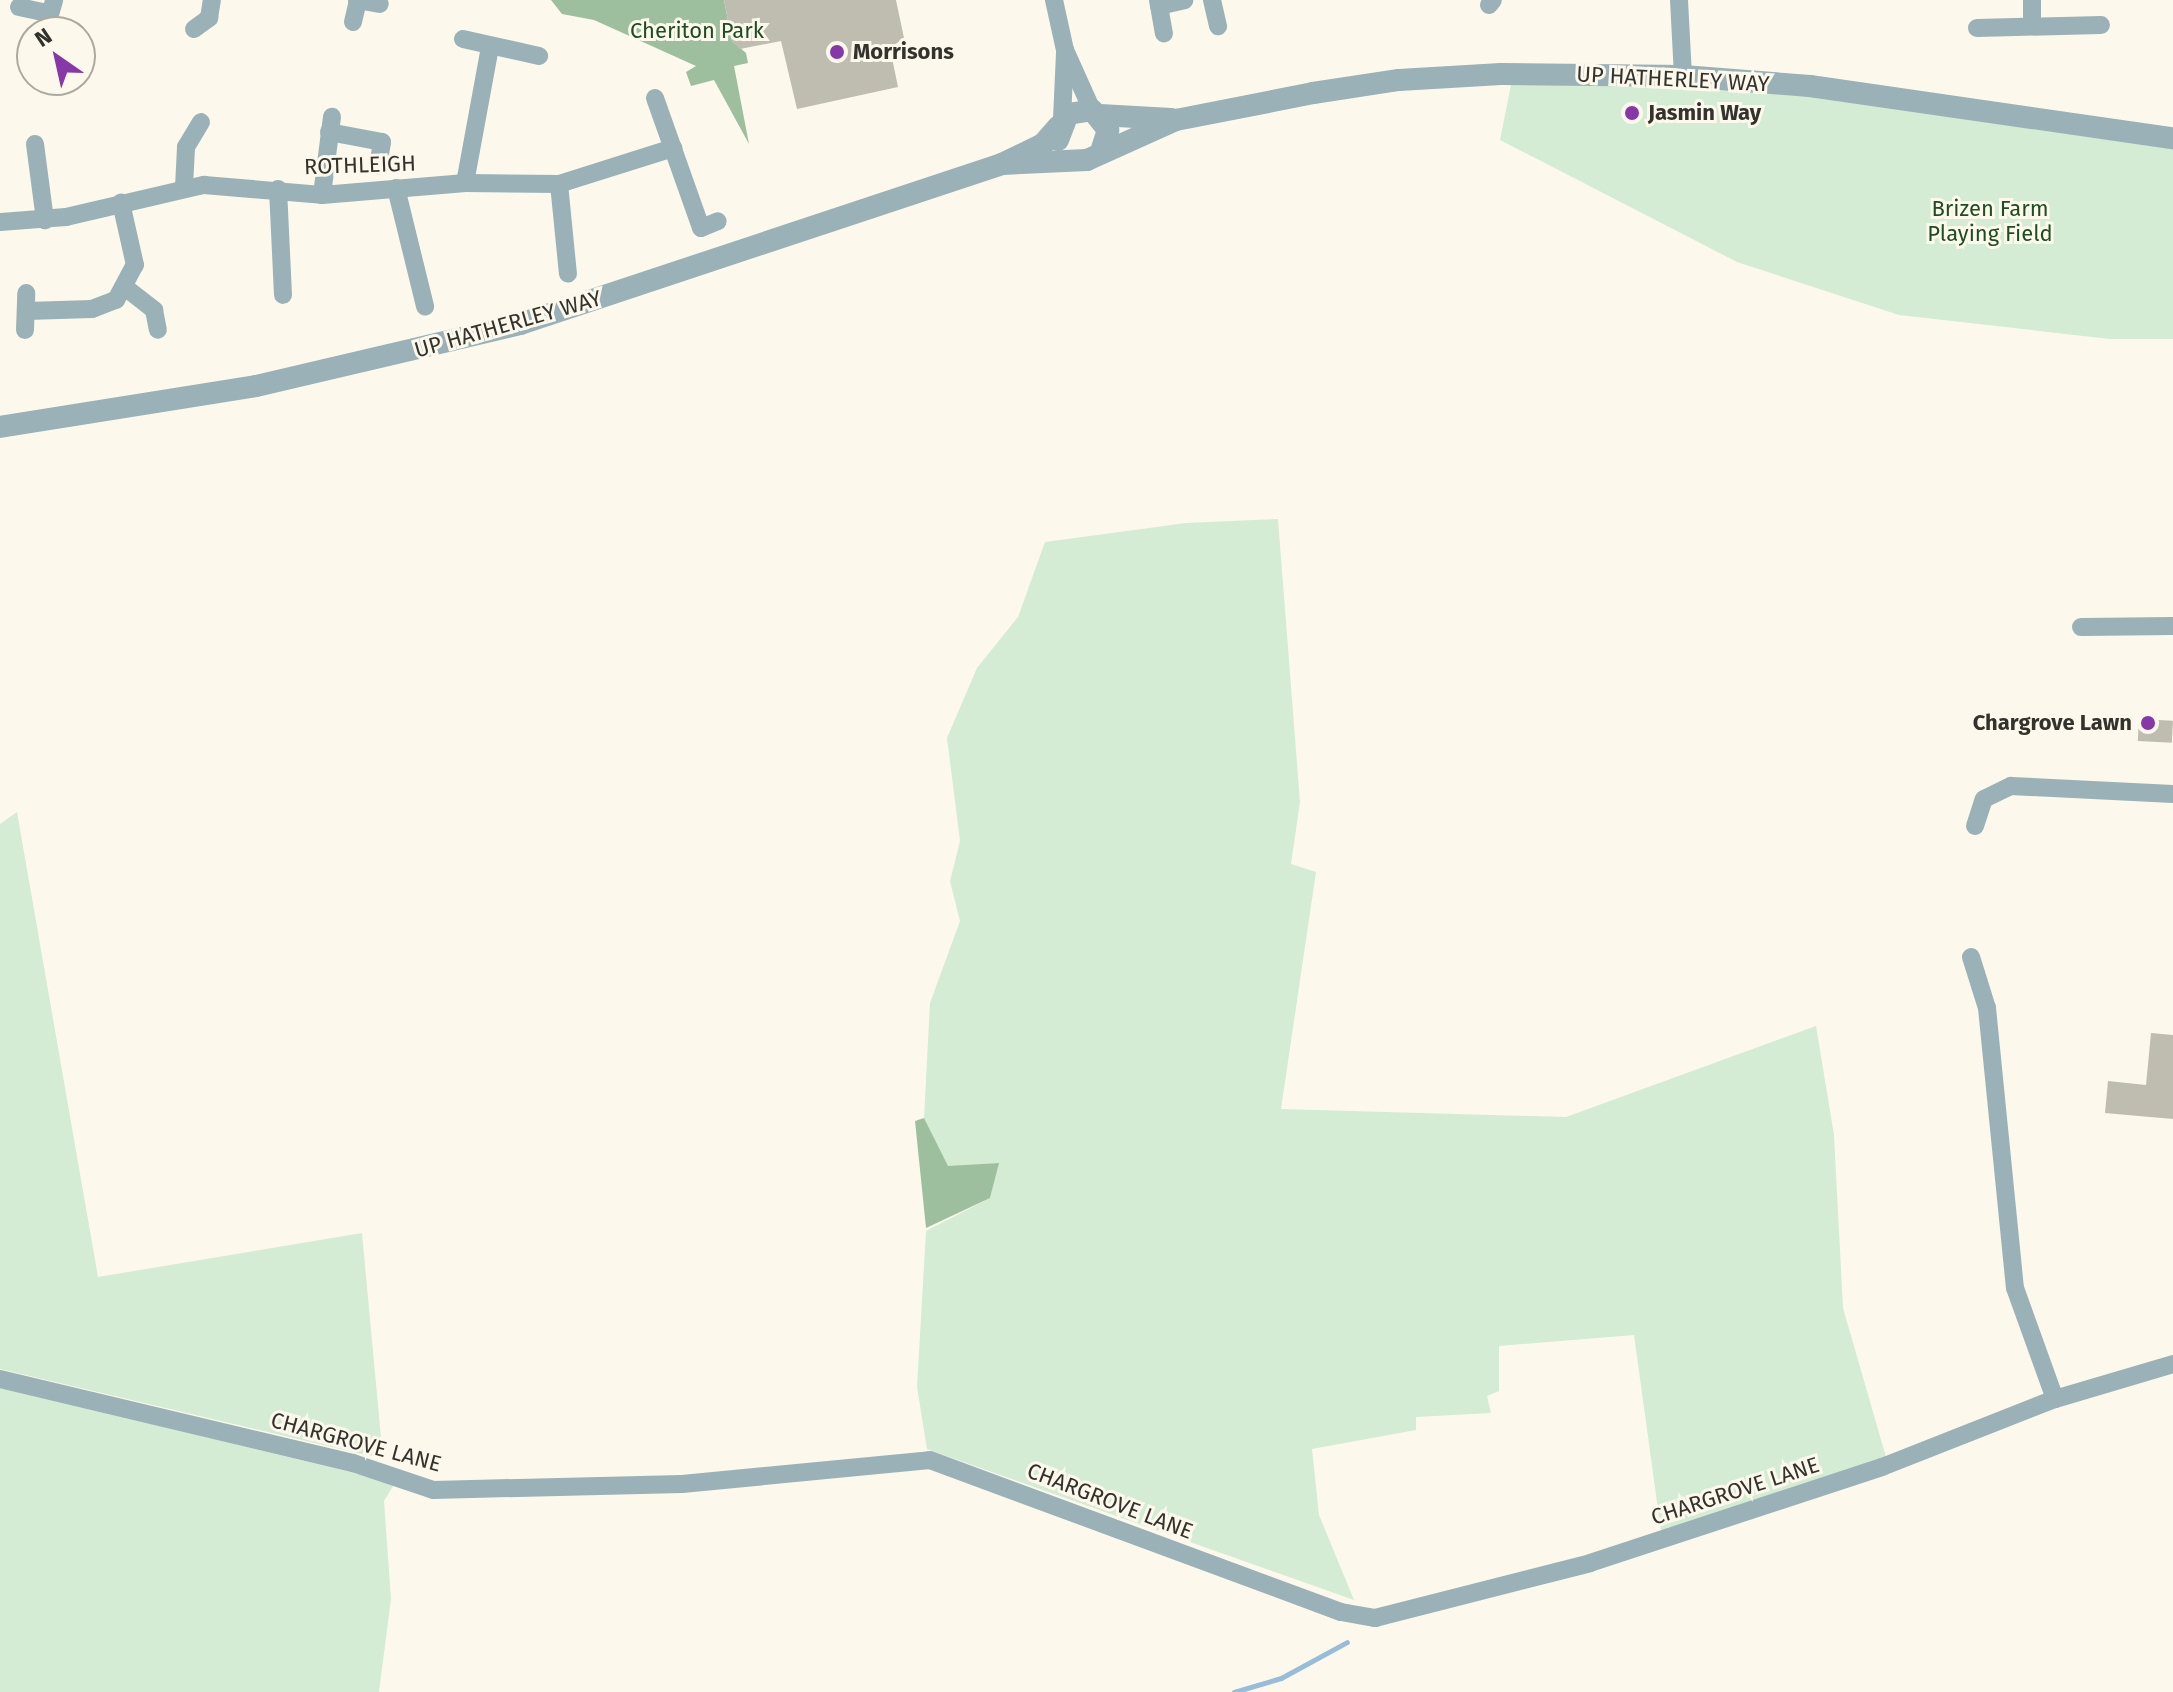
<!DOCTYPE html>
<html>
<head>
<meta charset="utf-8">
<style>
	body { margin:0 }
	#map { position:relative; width:2173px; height:1692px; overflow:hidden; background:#fcf9ec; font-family:"Fira Sans",sans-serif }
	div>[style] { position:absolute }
	.green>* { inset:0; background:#d4ebd4 }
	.forest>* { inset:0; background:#9ebf9d }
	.stream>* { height:5px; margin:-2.5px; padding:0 2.5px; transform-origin:2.5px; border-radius:2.5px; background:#97bddb }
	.building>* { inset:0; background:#bfbcb0; transform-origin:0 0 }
	.minor>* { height:18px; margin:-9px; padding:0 9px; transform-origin:9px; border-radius:9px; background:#9ab1b7 }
	.tertiary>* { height:22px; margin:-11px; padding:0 11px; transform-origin:11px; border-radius:11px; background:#9ab1b7 }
	.dots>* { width:22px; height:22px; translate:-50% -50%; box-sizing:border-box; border:4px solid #fcf9ec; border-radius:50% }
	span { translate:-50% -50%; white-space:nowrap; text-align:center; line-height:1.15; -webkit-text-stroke:6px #fcf9ec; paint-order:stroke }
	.park-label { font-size:22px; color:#1d4d21 }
	.poi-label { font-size:22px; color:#33322d; font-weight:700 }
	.left { translate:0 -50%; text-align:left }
	.right { translate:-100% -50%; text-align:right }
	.street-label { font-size:22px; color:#33322d }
	.north { position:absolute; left:16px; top:16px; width:80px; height:80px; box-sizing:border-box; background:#fcf9ec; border:2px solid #aca9a0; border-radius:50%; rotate:326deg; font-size:22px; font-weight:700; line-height:32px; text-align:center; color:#33322d }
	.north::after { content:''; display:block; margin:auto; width:28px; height:36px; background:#8738a8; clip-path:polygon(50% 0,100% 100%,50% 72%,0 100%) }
</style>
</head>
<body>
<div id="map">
	<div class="green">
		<i style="clip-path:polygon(1513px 75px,1683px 76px,2173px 138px,2173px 339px,2110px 339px,1899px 315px,1737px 262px,1500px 140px)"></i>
		<i style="clip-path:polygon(1278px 519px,1300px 802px,1291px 864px,1316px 872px,1281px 1109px,1566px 1117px,1816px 1026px,1834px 1135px,1843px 1308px,1886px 1457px,1661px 1531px,1634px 1335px,1499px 1346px,1499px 1391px,1487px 1396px,1491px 1413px,1416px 1417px,1416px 1430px,1312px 1449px,1319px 1515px,1354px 1600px,927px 1449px,917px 1387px,926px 1231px,990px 1198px,998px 1163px,947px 1167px,924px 1118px,930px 1003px,960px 921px,950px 881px,960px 841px,947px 738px,977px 668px,1018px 617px,1045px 542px,1186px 523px)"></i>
		<i style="clip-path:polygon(17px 812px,98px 1277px,362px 1233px,383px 1459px,0 1369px,0 824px)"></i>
		<i style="clip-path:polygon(0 1387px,395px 1483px,384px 1501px,391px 1599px,379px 1692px,0 1692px)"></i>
	</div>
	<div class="forest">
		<i style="clip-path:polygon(551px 0,724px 0,732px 41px,746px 53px,748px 63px,734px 66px,749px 144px,714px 80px,691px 86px,686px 72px,696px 66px,594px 20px,562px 14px)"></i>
		<i style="clip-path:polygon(924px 1118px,948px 1166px,999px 1163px,990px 1198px,926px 1228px,915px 1121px)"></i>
	</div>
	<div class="stream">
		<i style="left:1234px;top:1692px;width:49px;rotate:-16.6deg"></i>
		<i style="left:1281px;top:1678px;width:75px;rotate:-28.6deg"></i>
	</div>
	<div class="building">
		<i style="clip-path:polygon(724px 0,896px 0,904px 38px,890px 48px,898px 87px,797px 109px,781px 41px,740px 49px,732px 41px)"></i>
		<i style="left:2139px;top:719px;width:34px;height:22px;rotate:3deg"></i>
		<i style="clip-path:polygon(2151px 1033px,2173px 1035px,2173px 1119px,2105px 1113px,2108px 1081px,2146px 1085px)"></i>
	</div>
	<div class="minor">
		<i style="left:357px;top:0;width:23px;rotate:10deg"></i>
		<i style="left:1054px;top:0;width:51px;rotate:77.6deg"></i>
		<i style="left:1065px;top:50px;width:66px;rotate:65.8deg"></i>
		<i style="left:1158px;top:0;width:34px;rotate:80deg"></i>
		<i style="left:1212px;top:0;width:27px;rotate:77deg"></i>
		<i style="left:1679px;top:0;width:76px;rotate:87deg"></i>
		<i style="left:1489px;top:5px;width:6px;rotate:-51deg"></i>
		<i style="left:1159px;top:6px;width:26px;rotate:-13deg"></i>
		<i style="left:19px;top:7px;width:30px;rotate:12deg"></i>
		<i style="left:353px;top:22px;width:23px;rotate:-77deg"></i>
		<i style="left:2032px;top:26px;width:26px;rotate:-90deg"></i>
		<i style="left:1977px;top:28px;width:124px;rotate:-1.4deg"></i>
		<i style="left:194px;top:29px;width:19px;rotate:-36deg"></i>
		<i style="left:209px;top:18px;width:18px;rotate:-81deg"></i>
		<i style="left:45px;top:32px;width:33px;rotate:-74deg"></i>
		<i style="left:463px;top:39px;width:78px;rotate:12.6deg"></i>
		<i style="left:655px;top:98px;width:138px;rotate:70.5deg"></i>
		<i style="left:701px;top:228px;width:18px;rotate:-22deg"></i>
		<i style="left:1062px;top:119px;width:65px;rotate:-87.4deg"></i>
		<i style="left:329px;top:132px;width:54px;rotate:10.7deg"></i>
		<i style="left:382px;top:142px;width:24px;rotate:99deg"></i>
		<i style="left:35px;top:144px;width:77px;rotate:82.5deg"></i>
		<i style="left:465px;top:183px;width:138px;rotate:-79.6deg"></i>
		<i style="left:559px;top:184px;width:90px;rotate:84.3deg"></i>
		<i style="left:184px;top:187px;width:40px;rotate:-87.1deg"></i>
		<i style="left:186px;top:147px;width:29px;rotate:-59deg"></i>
		<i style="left:396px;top:188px;width:122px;rotate:76.2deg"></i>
		<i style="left:278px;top:189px;width:106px;rotate:87.3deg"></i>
		<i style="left:322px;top:195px;width:79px;rotate:-82.7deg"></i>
		<i style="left:0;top:222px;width:66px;rotate:-4.3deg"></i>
		<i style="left:66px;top:217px;width:142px;rotate:-13.1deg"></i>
		<i style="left:204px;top:185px;width:118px;rotate:4.8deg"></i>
		<i style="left:322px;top:195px;width:144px;rotate:-4.8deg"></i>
		<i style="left:465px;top:183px;width:94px;rotate:0.6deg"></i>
		<i style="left:559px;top:184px;width:120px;rotate:-17.5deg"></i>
		<i style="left:126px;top:288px;width:36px;rotate:38deg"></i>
		<i style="left:154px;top:310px;width:20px;rotate:79deg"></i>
		<i style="left:27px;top:311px;width:65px;rotate:-1.8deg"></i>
		<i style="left:92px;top:309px;width:26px;rotate:-21deg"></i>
		<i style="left:116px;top:300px;width:40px;rotate:-62deg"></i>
		<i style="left:135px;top:265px;width:64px;rotate:-102.7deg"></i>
		<i style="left:25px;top:330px;width:37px;rotate:-88deg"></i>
		<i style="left:2081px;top:627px;width:92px;rotate:-0.6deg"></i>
		<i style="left:1975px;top:826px;width:28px;rotate:-72deg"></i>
		<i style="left:1984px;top:799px;width:30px;rotate:-26deg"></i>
		<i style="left:2011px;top:786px;width:162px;rotate:2.8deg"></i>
		<i style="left:1971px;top:957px;width:53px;rotate:72.6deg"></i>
		<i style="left:1987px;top:1008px;width:281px;rotate:84.3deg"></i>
		<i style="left:2015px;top:1288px;width:118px;rotate:70.2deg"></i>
		<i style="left:0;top:1379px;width:363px;rotate:13.4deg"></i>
		<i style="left:353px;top:1463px;width:84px;rotate:18.6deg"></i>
		<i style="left:433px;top:1490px;width:249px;rotate:-1.4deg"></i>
		<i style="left:682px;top:1484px;width:249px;rotate:-5.5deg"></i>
		<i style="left:930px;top:1460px;width:438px;rotate:20.3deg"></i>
		<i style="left:1341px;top:1612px;width:35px;rotate:10deg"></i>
		<i style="left:1375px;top:1618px;width:222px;rotate:-14.3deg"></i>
		<i style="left:1590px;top:1563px;width:307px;rotate:-18.2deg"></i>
		<i style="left:1882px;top:1467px;width:186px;rotate:-21.5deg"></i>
		<i style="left:2055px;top:1399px;width:123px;rotate:-16.5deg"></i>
	</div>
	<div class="tertiary">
		<i style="left:1100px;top:115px;width:71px;rotate:3.2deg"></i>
		<i style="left:1058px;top:140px;width:28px;rotate:-69deg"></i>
		<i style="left:1068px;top:114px;width:24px;rotate:-9deg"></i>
		<i style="left:1092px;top:110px;width:26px;rotate:51deg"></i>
		<i style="left:1108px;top:130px;width:23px;rotate:108deg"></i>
		<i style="left:1002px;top:164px;width:85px;rotate:-2.7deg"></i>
		<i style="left:1087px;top:160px;width:98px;rotate:-24.2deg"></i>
		<i style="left:1176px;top:120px;width:140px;rotate:-11.1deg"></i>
		<i style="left:1313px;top:93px;width:87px;rotate:-8.6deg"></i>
		<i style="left:1399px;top:80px;width:102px;rotate:-3.4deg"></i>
		<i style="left:1501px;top:74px;width:182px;rotate:0.6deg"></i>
		<i style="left:1683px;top:76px;width:127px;rotate:4.5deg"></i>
		<i style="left:1810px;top:86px;width:367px;rotate:8.2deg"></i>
		<i style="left:0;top:427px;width:259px;rotate:-9.1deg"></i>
		<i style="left:256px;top:386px;width:271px;rotate:-13.2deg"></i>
		<i style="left:520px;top:324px;width:508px;rotate:-18.36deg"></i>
		<i style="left:1002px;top:164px;width:46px;rotate:-26deg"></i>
		<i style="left:1043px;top:144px;width:23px;rotate:-49deg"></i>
	</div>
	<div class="dots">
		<i style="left:837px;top:52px;background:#8738a8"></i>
		<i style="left:1632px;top:113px;background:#8738a8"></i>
		<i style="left:2148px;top:723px;background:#8738a8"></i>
	</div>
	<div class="park-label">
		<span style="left:697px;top:31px">Cheriton Park</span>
		<span style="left:1990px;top:221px">Brizen Farm<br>Playing Field</span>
	</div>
	<div class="poi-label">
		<span class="left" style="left:853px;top:52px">Morrisons</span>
		<span class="left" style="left:1648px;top:113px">Jasmin Way</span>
		<span class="right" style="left:2132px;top:723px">Chargrove Lawn</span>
	</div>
	<div class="street-label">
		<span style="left:1673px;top:79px;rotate:3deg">UP HATHERLEY WAY</span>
		<span style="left:360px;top:165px;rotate:-2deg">ROTHLEIGH</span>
		<span style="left:508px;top:324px;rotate:-16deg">UP HATHERLEY WAY</span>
		<span style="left:356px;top:1442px;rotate:15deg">CHARGROVE LANE</span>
		<span style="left:1735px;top:1491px;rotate:-18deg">CHARGROVE LANE</span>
		<span style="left:1110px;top:1501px;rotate:21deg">CHARGROVE LANE</span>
	</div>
	<div class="north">N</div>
</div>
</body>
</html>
